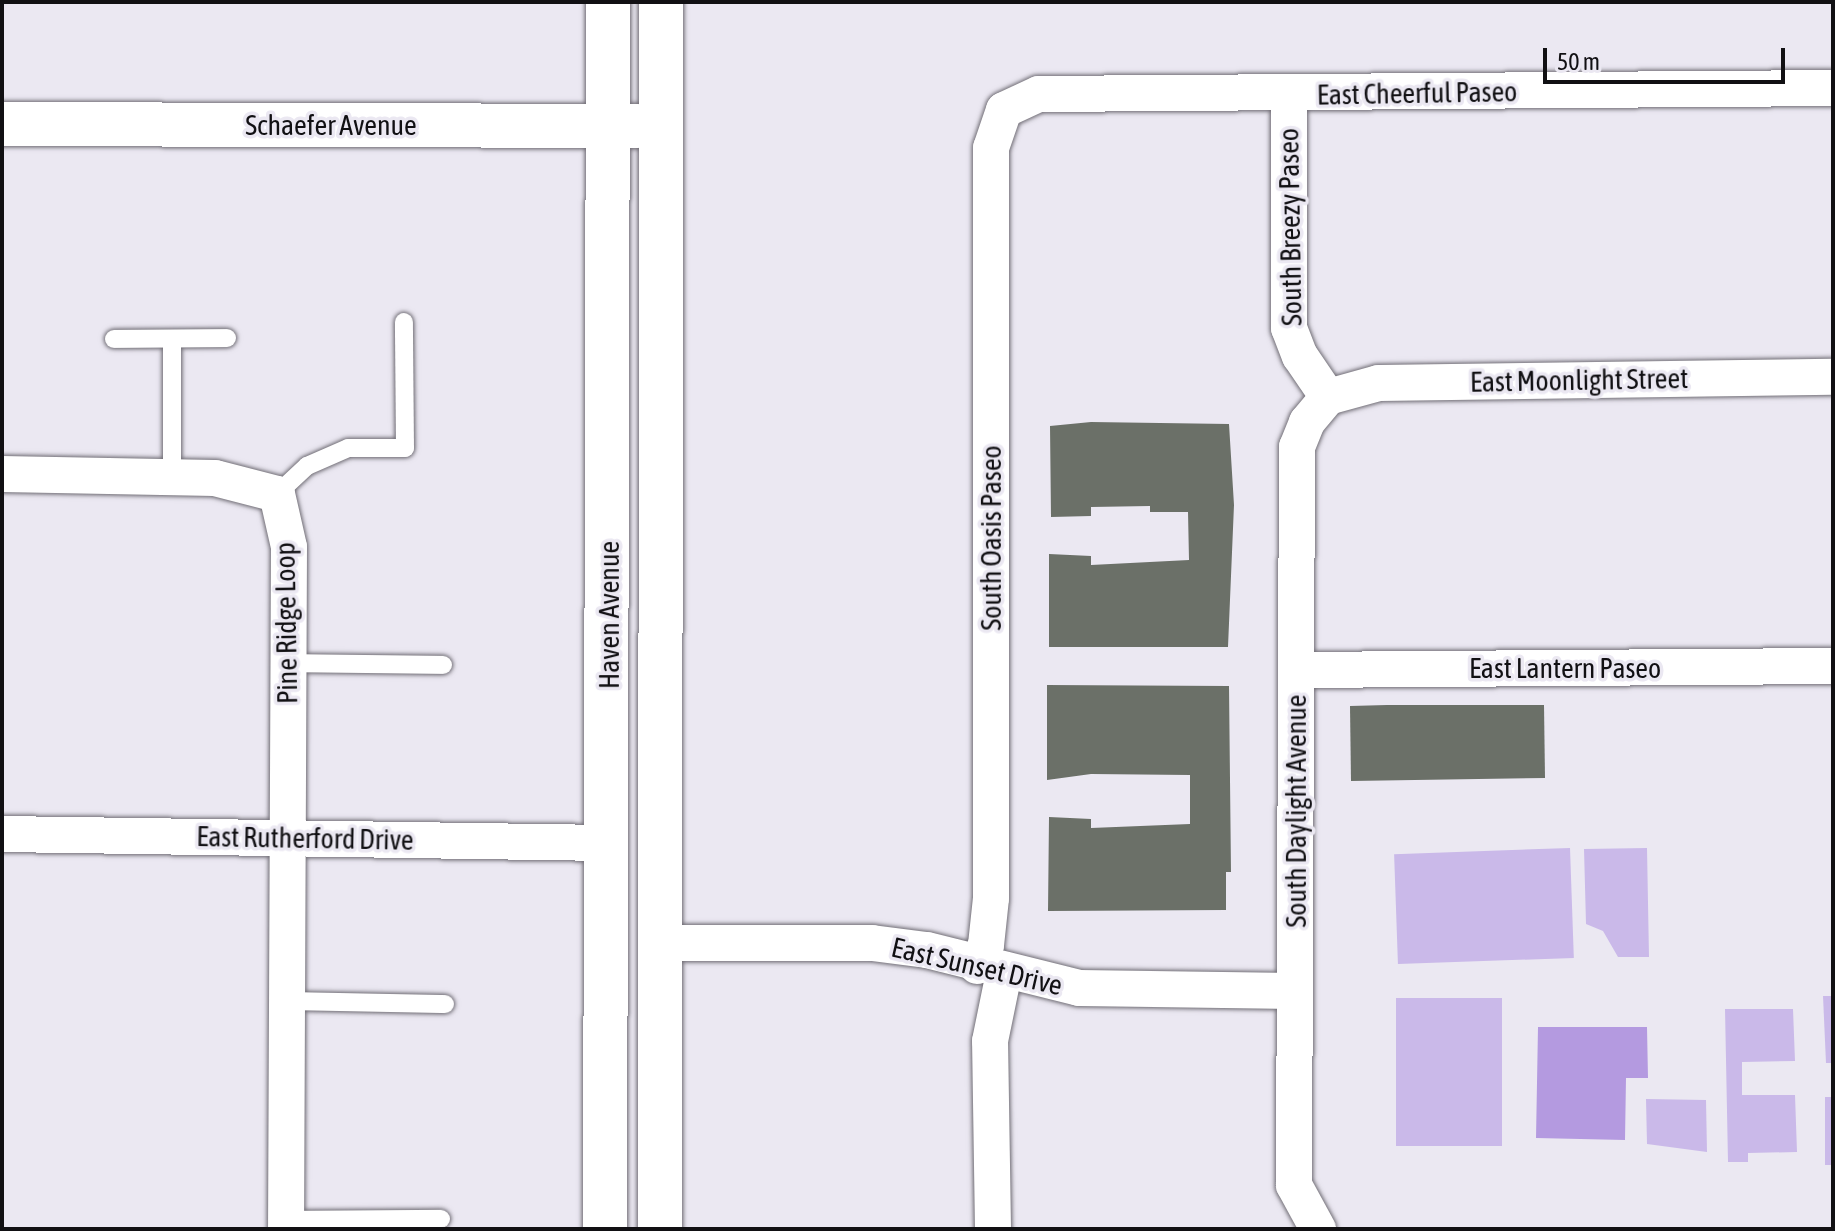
<!DOCTYPE html>
<html>
<head>
<meta charset="utf-8">
<style>
	body { margin:0 }
	#map { position:relative; width:1835px; height:1231px; overflow:hidden; background:#ebe8f2; font-family:"Asap Condensed",sans-serif }
	div>[style] { position:absolute }
	.green>* { inset:0; background:#cab9e9; transform-origin:0 0 }
	.water>* { inset:0; background:#b49ae0 }
	.building>* { inset:0; background:#6b7068 }
	.roads { filter:drop-shadow(0 0 2px #716e76) drop-shadow(0 0 2px #716e76) }
	.lane>* { height:18px; margin:-9px; padding:0 9px; transform-origin:9px; border-radius:9px; background:#fff }
	.street>* { height:36px; margin:-18px; padding:0 18px; transform-origin:18px; border-radius:18px; background:#fff }
	.secondary>* { height:44px; margin:-22px; padding:0 22px; transform-origin:22px; border-radius:22px; background:#fff }
	span { translate:-50% -50%; white-space:nowrap; text-align:center; line-height:1.15; -webkit-text-stroke:7px #ebe8f2; paint-order:stroke }
	.street-label { font-size:28px; color:#111013 }
	.frame { position:absolute; inset:0; border:4px solid #111013; pointer-events:none }
	.scale { position:absolute; left:1543px; top:48px; width:242px; height:36px; box-sizing:border-box; border:4px solid #111013; border-top:0; padding-left:10px; font-size:24px; line-height:28px; white-space:nowrap; color:#111013; -webkit-text-stroke:6px #ebe8f2; paint-order:stroke }
</style>
</head>
<body>
<div id="map">
	<div class="green">
		<i style="left:1570px;top:848px;width:110px;height:176px;rotate:88deg"></i>
		<i style="clip-path:polygon(1647px 848px,1649px 957px,1618px 957px,1603px 931px,1586px 924px,1584px 849px)"></i>
		<i style="clip-path:polygon(1823px 996px,1833px 996px,1833px 1063px,1826px 1063px)"></i>
		<i style="left:1502px;top:998px;width:148px;height:106px;rotate:90deg"></i>
		<i style="clip-path:polygon(1725px 1009px,1793px 1009px,1795px 1061px,1742px 1062px,1742px 1095px,1795px 1095px,1797px 1152px,1748px 1153px,1748px 1162px,1728px 1162px)"></i>
		<i style="left:1825px;top:1097px;width:8px;height:68px"></i>
		<i style="clip-path:polygon(1646px 1099px,1706px 1100px,1707px 1152px,1647px 1144px)"></i>
	</div>
	<div class="water">
		<i style="clip-path:polygon(1538px 1027px,1647px 1027px,1648px 1078px,1626px 1078px,1625px 1140px,1536px 1138px)"></i>
	</div>
	<div class="building">
		<i style="clip-path:polygon(1091px 422px,1229px 424px,1234px 505px,1228px 647px,1049px 647px,1049px 554px,1091px 556px,1091px 565px,1189px 560px,1188px 512px,1150px 512px,1150px 506px,1091px 507px,1091px 516px,1051px 517px,1050px 426px)"></i>
		<i style="clip-path:polygon(1047px 685px,1229px 686px,1231px 872px,1226px 872px,1226px 910px,1048px 911px,1049px 817px,1091px 819px,1091px 828px,1190px 824px,1190px 775px,1091px 774px,1047px 780px)"></i>
		<i style="clip-path:polygon(1387px 705px,1544px 705px,1545px 778px,1351px 781px,1350px 706px)"></i>
	</div>
	<div class="roads">
		<div class="lane">
			<i style="left:114px;top:339px;width:113px;rotate:-0.5deg"></i>
			<i style="left:172px;top:339px;width:138px;rotate:90deg"></i>
			<i style="left:277px;top:494px;width:41px;rotate:-43deg"></i>
			<i style="left:307px;top:466px;width:45px;rotate:-23.7deg"></i>
			<i style="left:348px;top:448px;width:57px"></i>
			<i style="left:405px;top:448px;width:126px;rotate:-90.5deg"></i>
			<i style="left:288px;top:663px;width:155px;rotate:0.7deg"></i>
			<i style="left:284px;top:1001px;width:161px;rotate:1.1deg"></i>
			<i style="left:286px;top:1220px;width:155px;rotate:-0.4deg"></i>
		</div>
		<div class="street">
			<i style="left:1289px;top:95px;width:233px;rotate:90deg"></i>
			<i style="left:1289px;top:328px;width:30px;rotate:69deg"></i>
			<i style="left:1300px;top:356px;width:50px;rotate:55.7deg"></i>
			<i style="left:2px;top:474px;width:213px;rotate:1.1deg"></i>
			<i style="left:215px;top:478px;width:64px;rotate:14.5deg"></i>
			<i style="left:277px;top:494px;width:54px;rotate:77.2deg"></i>
			<i style="left:289px;top:547px;width:682px;rotate:90.25deg"></i>
			<i style="left:1297px;top:670px;width:536px;rotate:-0.43deg"></i>
			<i style="left:2px;top:834px;width:606px;rotate:0.85deg"></i>
			<i style="left:659px;top:943px;width:213px"></i>
			<i style="left:872px;top:943px;width:55px;rotate:7.3deg"></i>
			<i style="left:927px;top:950px;width:157px;rotate:14deg"></i>
			<i style="left:1079px;top:988px;width:216px;rotate:0.8deg"></i>
			<i style="left:977px;top:966px;width:23px;rotate:-67deg"></i>
			<i style="left:986px;top:945px;width:47px;rotate:-83.9deg"></i>
			<i style="left:991px;top:898px;width:750px;rotate:-90deg"></i>
			<i style="left:991px;top:148px;width:40px;rotate:-71.1deg"></i>
			<i style="left:1004px;top:110px;width:38px;rotate:-25deg"></i>
			<i style="left:1039px;top:94px;width:794px;rotate:-0.43deg"></i>
			<i style="left:993px;top:1229px;width:188px;rotate:-90.9deg"></i>
			<i style="left:990px;top:1041px;width:69px;rotate:-78.4deg"></i>
			<i style="left:1318px;top:1229px;width:50px;rotate:-118.6deg"></i>
			<i style="left:1294px;top:1185px;width:738px;rotate:-89.77deg"></i>
			<i style="left:1297px;top:447px;width:27px;rotate:-68deg"></i>
			<i style="left:1307px;top:422px;width:33px;rotate:-50deg"></i>
			<i style="left:1328px;top:397px;width:53px;rotate:-15.4deg"></i>
			<i style="left:1379px;top:383px;width:454px;rotate:-0.8deg"></i>
		</div>
		<div class="secondary">
			<i style="left:2px;top:124px;width:636px;rotate:0.18deg"></i>
			<i style="left:605px;top:1229px;width:1227px;rotate:-89.86deg"></i>
			<i style="left:660px;top:1229px;width:1227px;rotate:-89.95deg"></i>
		</div>
	</div>
	<div class="street-label">
		<span style="left:1417px;top:93px;rotate:-1deg">East Cheerful Paseo</span>
		<span style="left:331px;top:125px">Schaefer Avenue</span>
		<span style="left:1290px;top:227px;rotate:-91deg">South Breezy Paseo</span>
		<span style="left:1579px;top:380px;rotate:-1deg">East Moonlight Street</span>
		<span style="left:991px;top:538px;rotate:-90deg">South Oasis Paseo</span>
		<span style="left:609px;top:615px;rotate:-90deg">Haven Avenue</span>
		<span style="left:286px;top:623px;rotate:-91deg">Pine Ridge Loop</span>
		<span style="left:1565px;top:668px">East Lantern Paseo</span>
		<span style="left:1296px;top:811px;rotate:-90deg">South Daylight Avenue</span>
		<span style="left:305px;top:838px;rotate:1deg">East Rutherford Drive</span>
		<span style="left:977px;top:966px;rotate:13deg">East Sunset Drive</span>
	</div>
	<div class="frame"></div>
	<div class="scale">50 m</div>
</div>
</body>
</html>
